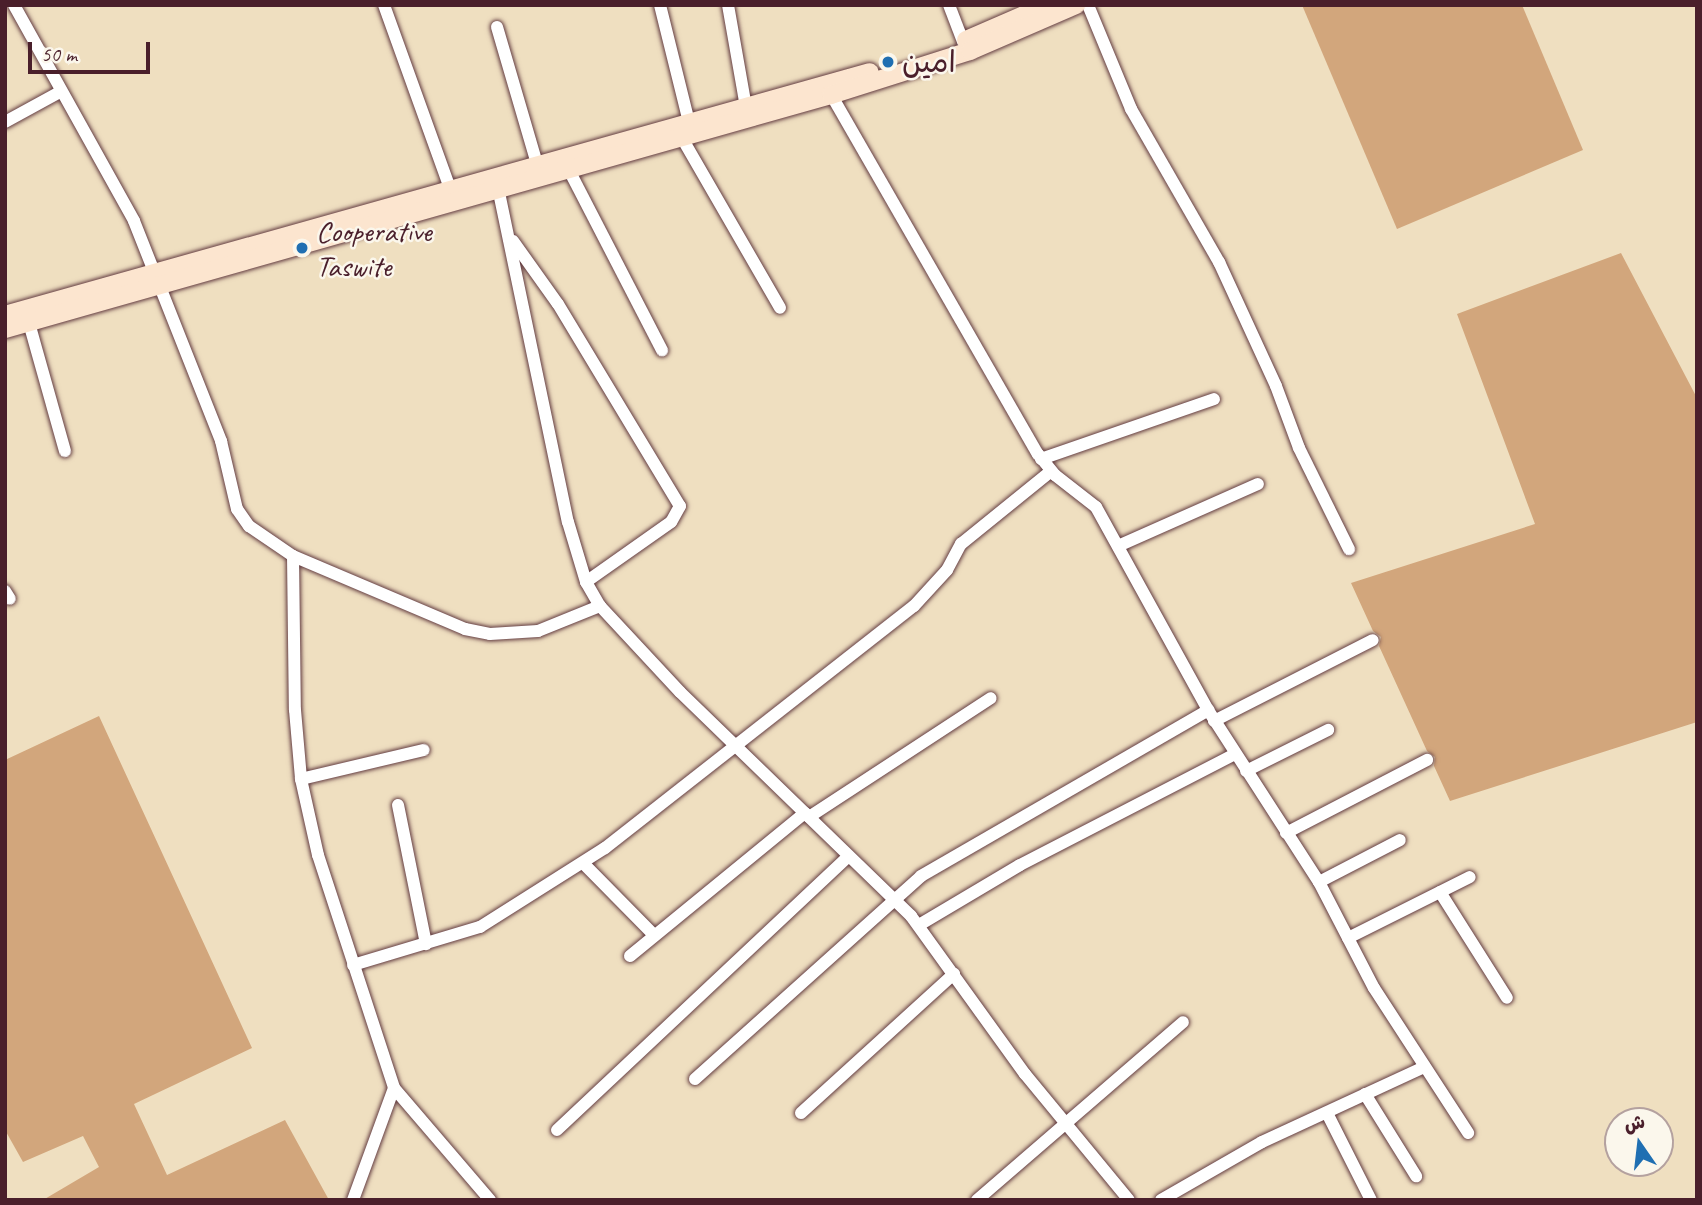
<!DOCTYPE html>
<html>
<head>
<meta charset="utf-8">
<style>
	body { margin:0 }
	#map { position:relative; width:1702px; height:1205px; overflow:hidden; background:#efdfc0; font-family:Caveat,"Playpen Sans Arabic",sans-serif }
	div>[style] { position:absolute }
	.building>* { inset:0; background:#d2a67c }
	.roads { filter:drop-shadow(0 0 2px #633c41) drop-shadow(0 0 2px #633c41) }
	.minor>* { height:12px; margin:-6px; padding:0 6px; transform-origin:6px; border-radius:6px; background:#fff }
	.secondary>* { height:18px; margin:-9px; padding:0 9px; transform-origin:9px; border-radius:9px; background:#fce5cf }
	.dots>* { width:19px; height:19px; translate:-50% -50%; box-sizing:border-box; border:4px solid #fbf7ec; border-radius:50% }
	span { translate:-50% -50%; white-space:nowrap; text-align:center; line-height:1.15; -webkit-text-stroke:5px #fbf7ec; paint-order:stroke }
	.poi-label { font-size:30px; color:#4a1f2b }
	.left { translate:0 -50%; text-align:left }
	.frame { position:absolute; inset:0; border:7px solid #4a1f2b; pointer-events:none }
	.north { position:absolute; left:1604px; top:1107px; width:70px; height:70px; box-sizing:border-box; background:#fbf7ec; border:2px solid #b4a19f; border-radius:50%; rotate:346deg; font-size:19px; font-weight:700; line-height:28px; text-align:center; color:#4a1f2b }
	.north::after { content:''; display:block; margin:auto; width:24px; height:32px; background:#1f6fb2; clip-path:polygon(50% 0,100% 100%,50% 72%,0 100%) }
	.scale { position:absolute; left:28px; top:42px; width:122px; height:32px; box-sizing:border-box; border:4px solid #4a1f2b; border-top:0; padding-left:9px; font-size:21px; line-height:24px; white-space:nowrap; color:#4a1f2b; -webkit-text-stroke:5px #fbf7ec; paint-order:stroke }
</style>
</head>
<body>
<div id="map">
	<div class="building">
		<i style="clip-path:polygon(1302px 5px,1522px 5px,1583px 150px,1397px 229px)"></i>
		<i style="clip-path:polygon(1621px 253px,1697px 398px,1697px 722px,1450px 801px,1434px 766px,1435px 757px,1427px 751px,1379px 646px,1381px 637px,1373px 631px,1351px 583px,1535px 524px,1457px 314px)"></i>
		<i style="clip-path:polygon(99px 716px,252px 1048px,134px 1104px,167px 1175px,285px 1120px,329px 1200px,43px 1200px,99px 1167px,83px 1136px,23px 1162px,5px 1130px,5px 760px)"></i>
	</div>
	<div class="roads">
		<div class="minor">
			<i style="left:14px;top:5px;width:247px;rotate:60.9deg"></i>
			<i style="left:134px;top:221px;width:237px;rotate:68.4deg"></i>
			<i style="left:221px;top:441px;width:70px;rotate:76.8deg"></i>
			<i style="left:237px;top:509px;width:21px;rotate:55deg"></i>
			<i style="left:249px;top:526px;width:53px;rotate:34.3deg"></i>
			<i style="left:293px;top:556px;width:187px;rotate:23deg"></i>
			<i style="left:465px;top:629px;width:25px;rotate:11deg"></i>
			<i style="left:490px;top:634px;width:48px;rotate:-3.6deg"></i>
			<i style="left:538px;top:631px;width:67px;rotate:-22deg"></i>
			<i style="left:384px;top:5px;width:195px;rotate:70.2deg"></i>
			<i style="left:660px;top:5px;width:121px;rotate:76.1deg"></i>
			<i style="left:728px;top:5px;width:104px;rotate:80deg"></i>
			<i style="left:949px;top:5px;width:39px;rotate:69deg"></i>
			<i style="left:1088px;top:5px;width:113px;rotate:67.5deg"></i>
			<i style="left:1131px;top:109px;width:177px;rotate:60.1deg"></i>
			<i style="left:1219px;top:262px;width:136px;rotate:65.3deg"></i>
			<i style="left:1276px;top:386px;width:66px;rotate:69.6deg"></i>
			<i style="left:1299px;top:448px;width:113px;rotate:63.7deg"></i>
			<i style="left:497px;top:27px;width:143px;rotate:73.7deg"></i>
			<i style="left:829px;top:91px;width:419px;rotate:60.1deg"></i>
			<i style="left:1038px;top:454px;width:27px;rotate:51deg"></i>
			<i style="left:1055px;top:475px;width:52px;rotate:38deg"></i>
			<i style="left:1096px;top:507px;width:232px;rotate:61.1deg"></i>
			<i style="left:1208px;top:710px;width:205px;rotate:57.2deg"></i>
			<i style="left:1319px;top:882px;width:119px;rotate:62.6deg"></i>
			<i style="left:1374px;top:988px;width:173px;rotate:57deg"></i>
			<i style="left:5px;top:122px;width:63px;rotate:-28.6deg"></i>
			<i style="left:682px;top:138px;width:196px;rotate:60deg"></i>
			<i style="left:569px;top:170px;width:203px;rotate:62.7deg"></i>
			<i style="left:497px;top:183px;width:346px;rotate:78.2deg"></i>
			<i style="left:568px;top:522px;width:63px;rotate:73.3deg"></i>
			<i style="left:586px;top:582px;width:28px;rotate:60deg"></i>
			<i style="left:600px;top:606px;width:117px;rotate:47.1deg"></i>
			<i style="left:680px;top:692px;width:322px;rotate:44.1deg"></i>
			<i style="left:911px;top:916px;width:195px;rotate:54.2deg"></i>
			<i style="left:1025px;top:1074px;width:163px;rotate:50.5deg"></i>
			<i style="left:513px;top:241px;width:77px;rotate:54.5deg"></i>
			<i style="left:558px;top:304px;width:236px;rotate:58.9deg"></i>
			<i style="left:680px;top:506px;width:18px;rotate:119deg"></i>
			<i style="left:671px;top:522px;width:104px;rotate:144.8deg"></i>
			<i style="left:29px;top:323px;width:133px;rotate:74.3deg"></i>
			<i style="left:1041px;top:459px;width:183px;rotate:-19.1deg"></i>
			<i style="left:1118px;top:546px;width:153px;rotate:-23.9deg"></i>
			<i style="left:293px;top:556px;width:154px;rotate:89.3deg"></i>
			<i style="left:295px;top:710px;width:69px;rotate:85deg"></i>
			<i style="left:301px;top:779px;width:78px;rotate:77.4deg"></i>
			<i style="left:318px;top:855px;width:245px;rotate:71.9deg"></i>
			<i style="left:394px;top:1088px;width:148px;rotate:49.4deg"></i>
			<i style="left:5px;top:591px;width:9px;rotate:58deg"></i>
			<i style="left:1214px;top:721px;width:178px;rotate:-27deg"></i>
			<i style="left:1246px;top:771px;width:92px;rotate:-26.6deg"></i>
			<i style="left:301px;top:779px;width:126px;rotate:-13.3deg"></i>
			<i style="left:398px;top:805px;width:142px;rotate:78.6deg"></i>
			<i style="left:809px;top:817px;width:217px;rotate:-33.2deg"></i>
			<i style="left:1286px;top:833px;width:159px;rotate:-27.4deg"></i>
			<i style="left:583px;top:863px;width:101px;rotate:45.4deg"></i>
			<i style="left:1319px;top:882px;width:91px;rotate:-27.4deg"></i>
			<i style="left:1440px;top:892px;width:125px;rotate:57.7deg"></i>
			<i style="left:919px;top:925px;width:117px;rotate:-30.7deg"></i>
			<i style="left:1020px;top:865px;width:242px;rotate:-27.3deg"></i>
			<i style="left:1348px;top:938px;width:136px;rotate:-26.6deg"></i>
			<i style="left:630px;top:956px;width:226px;rotate:-39.3deg"></i>
			<i style="left:353px;top:965px;width:133px;rotate:-16.7deg"></i>
			<i style="left:480px;top:927px;width:148px;rotate:-32.3deg"></i>
			<i style="left:605px;top:848px;width:392px;rotate:-38.1deg"></i>
			<i style="left:914px;top:606px;width:49px;rotate:-47.5deg"></i>
			<i style="left:947px;top:570px;width:30px;rotate:-62deg"></i>
			<i style="left:961px;top:544px;width:116px;rotate:-39deg"></i>
			<i style="left:695px;top:1079px;width:304px;rotate:-41.9deg"></i>
			<i style="left:921px;top:876px;width:332px;rotate:-30deg"></i>
			<i style="left:1365px;top:1094px;width:97px;rotate:58.1deg"></i>
			<i style="left:801px;top:1113px;width:207px;rotate:-42.3deg"></i>
			<i style="left:1327px;top:1113px;width:97px;rotate:63.2deg"></i>
			<i style="left:557px;top:1130px;width:400px;rotate:-43.2deg"></i>
			<i style="left:353px;top:1200px;width:119px;rotate:-69.9deg"></i>
			<i style="left:977px;top:1200px;width:272px;rotate:-40.8deg"></i>
			<i style="left:1161px;top:1200px;width:116px;rotate:-29.9deg"></i>
			<i style="left:1262px;top:1142px;width:179px;rotate:-24.8deg"></i>
		</div>
		<div class="secondary">
			<i style="left:966px;top:40px;width:88px;rotate:-23.4deg"></i>
			<i style="left:5px;top:315px;width:898px;rotate:-15.69deg"></i>
			<i style="left:5px;top:329px;width:859px;rotate:-15.82deg"></i>
			<i style="left:831px;top:95px;width:146px;rotate:-17.6deg"></i>
			<i style="left:970px;top:51px;width:116px;rotate:-23.5deg"></i>
		</div>
	</div>
	<div class="dots">
		<i style="left:888px;top:62px;background:#1f6fb2"></i>
		<i style="left:302px;top:248px;background:#1f6fb2"></i>
	</div>
	<div class="poi-label">
		<span class="left" style="left:902px;top:62px">امين</span>
		<span class="left" style="left:316px;top:248px">Cooperative<br>Taswite</span>
	</div>
	<div class="frame"></div>
	<div class="north">ش</div>
	<div class="scale">50 m</div>
</div>
</body>
</html>
